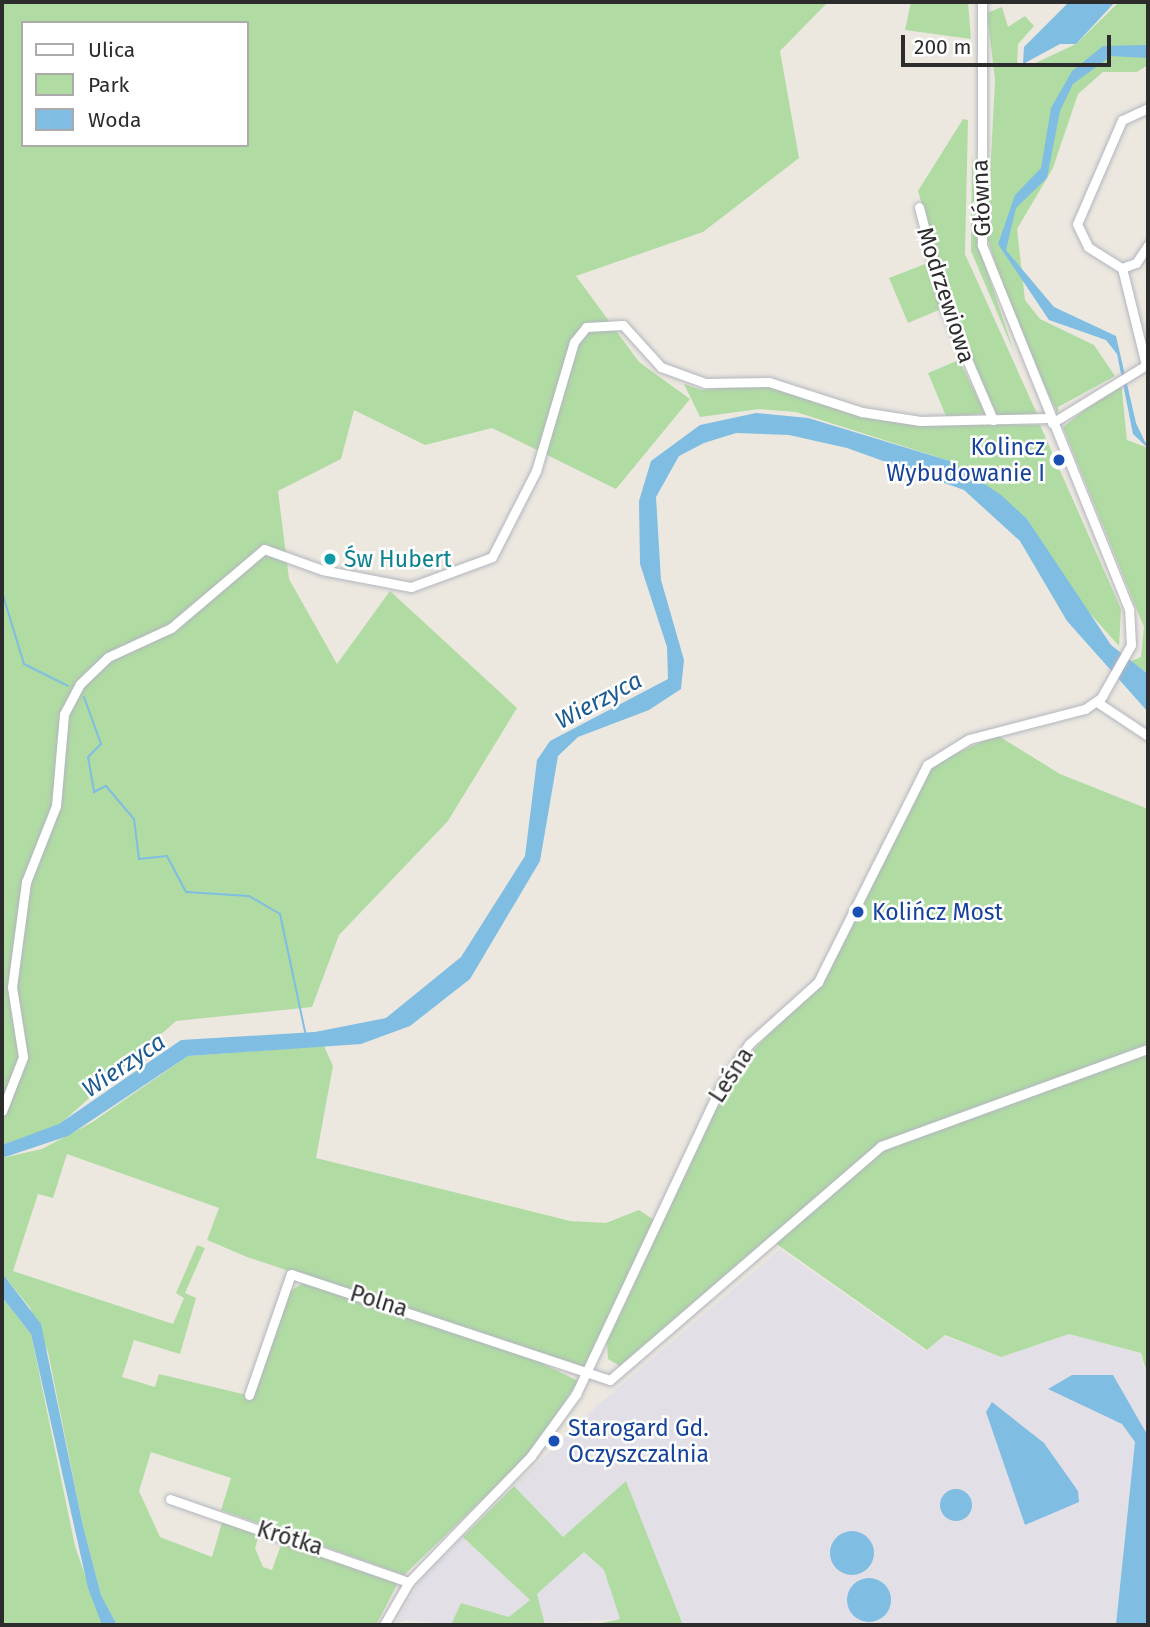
<!DOCTYPE html>
<html>
<head>
<meta charset="utf-8">
<style>
	body { margin:0 }
	#map { position:relative; width:1150px; height:1627px; overflow:hidden; background:#ece8e0; font-family:"Fira Sans",sans-serif }
	div>[style] { position:absolute }
	.industrial>* { inset:0; background:#e2e0e6 }
	.green>* { inset:0; background:#b0dca3 }
	.water>* { inset:0; background:#7fbde2 }
	.round { border-radius:50% }
	.stream>* { height:2px; margin:-1px; padding:0 1px; transform-origin:1px; border-radius:1px; background:#7fbde2 }
	.roads { filter:drop-shadow(0 0 2px #b3b5be) drop-shadow(0 0 2px #b3b5be) }
	.minor>* { height:9px; margin:-4.5px; padding:0 4.5px; transform-origin:4.5px; border-radius:4.5px; background:#fff }
	.dots>* { width:19px; height:19px; translate:-50% -50%; box-sizing:border-box; border:4px solid #fff; border-radius:50% }
	span { translate:-50% -50%; white-space:nowrap; text-align:center; line-height:1.15; -webkit-text-stroke:5px #fff; paint-order:stroke }
	.street-label { font-size:23px; color:#2c2c2c }
	.transit-label { font-size:23px; color:#164399 }
	.right { translate:-100% -50%; text-align:right }
	.left { translate:0 -50%; text-align:left }
	.culture-label { font-size:23px; color:#0d838f }
	.water-label { font-size:24px; color:#1c5b90; font-style:italic }
	.frame { position:absolute; inset:0; border:4px solid #2c2c2c; pointer-events:none }
	.legend { position:absolute; left:21px; top:21px; width:228px; height:126px; box-sizing:border-box; background:#fff; border:2px solid #ababab; margin:0; padding:9px 12px; list-style:none; font-size:21px; color:#2c2c2c }
	.legend li { display:flex; align-items:center; gap:14px; height:35px }
	.legend b { width:35px; border:2px solid #ababab }
	.scale { position:absolute; left:901px; top:35px; width:210px; height:32px; box-sizing:border-box; border:4px solid #2c2c2c; border-top:0; padding-left:9px; font-size:21px; line-height:24px; white-space:nowrap; color:#2c2c2c; -webkit-text-stroke:5px #fff; paint-order:stroke }
</style>
</head>
<body>
<div id="map">
	<div class="industrial">
		<i style="clip-path:polygon(780px 1249px,926px 1351px,945px 1336px,1001px 1357px,1069px 1334px,1140px 1353px,1148px 1380px,1148px 1625px,683px 1625px,626px 1481px,563px 1537px,514px 1486px,598px 1405px)"></i>
		<i style="clip-path:polygon(463px 1537px,530px 1600px,509px 1617px,462px 1603px,451px 1625px,407px 1620px,394px 1625px,420px 1581px)"></i>
		<i style="clip-path:polygon(584px 1552px,604px 1570px,620px 1619px,540px 1623px,537px 1594px)"></i>
	</div>
	<div class="green">
		<i style="clip-path:polygon(evenodd,2px 2px,828px 2px,780px 51px,799px 158px,703px 232px,576px 276px,639px 362px,690px 399px,616px 489px,492px 428px,425px 445px,354px 410px,341px 459px,278px 491px,289px 579px,337px 664px,390px 591px,517px 708px,448px 821px,339px 935px,312px 1007px,176px 1021px,59px 1125px,2px 1145px,2px 2px,23px 23px,247px 23px,247px 145px,23px 145px,23px 23px)"></i>
		<i style="clip-path:polygon(911px 2px,968px 2px,971px 39px,905px 30px)"></i>
		<i style="clip-path:polygon(1119px 2px,1148px 2px,1148px 65px,1137px 72px,1103px 72px,1078px 94px,1053px 168px,1017px 229px,1025px 300px,1040px 319px,1094px 345px,1115px 376px,1058px 407px,1058px 414px,1017px 330px,987px 237px,995px 80px,987px 13px,1002px 7px,1008px 27px,1025px 16px,1034px 26px,1018px 44px,1017px 66px,1029px 66px,1076px 44px)"></i>
		<i style="clip-path:polygon(963px 119px,968px 120px,965px 254px,1038px 416px,997px 416px,959px 330px,918px 191px)"></i>
		<i style="clip-path:polygon(972px 153px,978px 244px,1014px 352px,971px 251px)"></i>
		<i style="clip-path:polygon(930px 262px,941px 309px,908px 323px,889px 278px)"></i>
		<i style="clip-path:polygon(959px 360px,985px 413px,984px 414px,946px 416px,928px 373px)"></i>
		<i style="clip-path:polygon(1121px 382px,1127px 440px,1148px 448px,1148px 674px,1131px 661px,1141px 657px,1144px 627px,1063px 427px)"></i>
		<i style="clip-path:polygon(684px 384px,702px 390px,762px 384px,900px 423px,1040px 425px,1121px 609px,1119px 646px,1070px 591px,1027px 519px,950px 461px,796px 412px,759px 409px,700px 417px)"></i>
		<i style="clip-path:polygon(997px 735px,1060px 774px,1148px 809px,1148px 1377px,1141px 1353px,1069px 1334px,1001px 1357px,945px 1335px,927px 1350px,768px 1238px,620px 1366px,608px 1359px,607px 1342px,733px 1071px,825px 977px,932px 764px)"></i>
		<i style="clip-path:polygon(324px 1046px,333px 1066px,316px 1158px,570px 1221px,606px 1223px,639px 1210px,654px 1220px,585px 1370px,247px 1257px,207px 1240px,219px 1208px,67px 1154px,53px 1198px,38px 1194px,13px 1271px,173px 1324px,184px 1298px,176px 1293px,197px 1245px,205px 1248px,185px 1293px,196px 1298px,180px 1354px,134px 1340px,122px 1377px,155px 1387px,159px 1374px,251px 1396px,287px 1293px,305px 1282px,528px 1356px,578px 1381px,534px 1450px,404px 1575px,221px 1510px,231px 1478px,151px 1452px,139px 1491px,160px 1537px,212px 1557px,223px 1519px,260px 1532px,255px 1548px,263px 1567px,272px 1570px,283px 1539px,400px 1579px,376px 1625px,117px 1625px,101px 1595px,83px 1526px,48px 1352px,30px 1308px,2px 1273px,2px 1158px,42px 1149px,91px 1123px,188px 1056px)"></i>
		<i style="clip-path:polygon(2px 1297px,31px 1334px,75px 1546px,102px 1625px,2px 1625px)"></i>
		<i style="clip-path:polygon(626px 1481px,683px 1625px,593px 1625px,620px 1619px,604px 1570px,584px 1552px,537px 1594px,545px 1625px,451px 1625px,461px 1603px,509px 1617px,530px 1600px,463px 1537px,514px 1486px,563px 1537px)"></i>
	</div>
	<div class="water">
		<i style="clip-path:polygon(1069px 2px,1115px 2px,1076px 44px,1060px 44px,1023px 64px,1024px 47px)"></i>
		<i style="clip-path:polygon(1148px 45px,1148px 58px,1111px 56px,1073px 84px,1060px 111px,1047px 178px,1016px 208px,1006px 250px,1054px 307px,1116px 336px,1136px 423px,1148px 448px,1133px 434px,1117px 354px,1106px 340px,1049px 320px,998px 244px,1015px 195px,1041px 168px,1051px 108px,1072px 71px,1103px 46px)"></i>
		<i style="clip-path:polygon(756px 413px,808px 418px,950px 461px,1001px 495px,1027px 519px,1111px 645px,1148px 674px,1148px 712px,1067px 621px,1020px 541px,964px 490px,847px 448px,789px 435px,736px 433px,704px 443px,679px 456px,656px 497px,661px 580px,684px 660px,681px 689px,649px 710px,578px 737px,558px 756px,540px 861px,470px 979px,410px 1026px,361px 1044px,188px 1056px,68px 1136px,2px 1158px,2px 1145px,59px 1124px,181px 1040px,315px 1032px,386px 1018px,461px 957px,525px 856px,537px 760px,550px 741px,668px 679px,667px 647px,640px 564px,639px 501px,651px 461px,700px 425px)"></i>
		<i style="clip-path:polygon(2px 1273px,41px 1324px,83px 1526px,101px 1595px,117px 1625px,102px 1625px,88px 1588px,31px 1334px,2px 1297px)"></i>
		<i style="clip-path:polygon(1072px 1375px,1113px 1375px,1148px 1436px,1148px 1625px,1116px 1625px,1135px 1442px,1122px 1424px,1048px 1389px)"></i>
		<i style="clip-path:polygon(992px 1402px,1044px 1443px,1078px 1491px,1079px 1502px,1025px 1525px,986px 1412px)"></i>
		<i class="round" style="left:940px;top:1489px;width:32px;height:32px"></i>
		<i class="round" style="left:830px;top:1531px;width:44px;height:44px"></i>
		<i class="round" style="left:847px;top:1578px;width:44px;height:44px"></i>
	</div>
	<div class="stream">
		<i style="left:2px;top:592px;width:75px;rotate:73deg"></i>
		<i style="left:24px;top:664px;width:49px;rotate:26.6deg"></i>
		<i style="left:84px;top:697px;width:50px;rotate:70.1deg"></i>
		<i style="left:101px;top:744px;width:18px;rotate:135deg"></i>
		<i style="left:88px;top:757px;width:36px;rotate:80deg"></i>
		<i style="left:94px;top:792px;width:13px;rotate:-27deg"></i>
		<i style="left:106px;top:786px;width:43px;rotate:49.7deg"></i>
		<i style="left:134px;top:819px;width:40px;rotate:82.9deg"></i>
		<i style="left:139px;top:859px;width:28px;rotate:-6deg"></i>
		<i style="left:167px;top:856px;width:41px;rotate:62.2deg"></i>
		<i style="left:186px;top:892px;width:63px;rotate:3.6deg"></i>
		<i style="left:249px;top:896px;width:36px;rotate:30deg"></i>
		<i style="left:280px;top:914px;width:121px;rotate:78deg"></i>
	</div>
	<div class="roads">
		<div class="minor">
			<i style="left:1148px;top:108px;width:29px;rotate:155deg"></i>
			<i style="left:1122px;top:120px;width:113px;rotate:113.4deg"></i>
			<i style="left:1077px;top:224px;width:25px;rotate:64deg"></i>
			<i style="left:1088px;top:247px;width:40px;rotate:32deg"></i>
			<i style="left:1122px;top:268px;width:15px;rotate:-20deg"></i>
			<i style="left:1136px;top:263px;width:22px;rotate:-56deg"></i>
			<i style="left:919px;top:207px;width:104px;rotate:75.6deg"></i>
			<i style="left:945px;top:308px;width:122px;rotate:66.8deg"></i>
			<i style="left:1122px;top:268px;width:100px;rotate:76.1deg"></i>
			<i style="left:1052px;top:423px;width:113px;rotate:-31.6deg"></i>
			<i style="left:1097px;top:702px;width:61px;rotate:33.7deg"></i>
			<i style="left:2px;top:1111px;width:58px;rotate:-68.7deg"></i>
			<i style="left:23px;top:1057px;width:71px;rotate:-98.9deg"></i>
			<i style="left:12px;top:987px;width:106px;rotate:-82.4deg"></i>
			<i style="left:26px;top:882px;width:82px;rotate:-68.5deg"></i>
			<i style="left:56px;top:806px;width:92px;rotate:-85deg"></i>
			<i style="left:64px;top:714px;width:34px;rotate:-62deg"></i>
			<i style="left:80px;top:684px;width:39px;rotate:-44deg"></i>
			<i style="left:108px;top:657px;width:69px;rotate:-24.7deg"></i>
			<i style="left:171px;top:628px;width:122px;rotate:-40.3deg"></i>
			<i style="left:264px;top:549px;width:62px;rotate:19.9deg"></i>
			<i style="left:322px;top:570px;width:91px;rotate:10.8deg"></i>
			<i style="left:411px;top:587px;width:86px;rotate:-20.3deg"></i>
			<i style="left:492px;top:557px;width:97px;rotate:-62.9deg"></i>
			<i style="left:536px;top:471px;width:134px;rotate:-73.6deg"></i>
			<i style="left:574px;top:342px;width:19px;rotate:-51deg"></i>
			<i style="left:586px;top:327px;width:37px;rotate:-3deg"></i>
			<i style="left:623px;top:325px;width:57px;rotate:47.9deg"></i>
			<i style="left:661px;top:367px;width:47px;rotate:20deg"></i>
			<i style="left:705px;top:383px;width:64px;rotate:-0.9deg"></i>
			<i style="left:769px;top:382px;width:98px;rotate:17.9deg"></i>
			<i style="left:862px;top:412px;width:59px;rotate:8.8deg"></i>
			<i style="left:920px;top:421px;width:130px;rotate:-1.3deg"></i>
			<i style="left:249px;top:1395px;width:128px;rotate:-70.9deg"></i>
			<i style="left:291px;top:1274px;width:336px;rotate:18.4deg"></i>
			<i style="left:610px;top:1380px;width:358px;rotate:-40.8deg"></i>
			<i style="left:881px;top:1146px;width:284px;rotate:-20deg"></i>
			<i style="left:170px;top:1499px;width:253px;rotate:19.2deg"></i>
			<i style="left:384px;top:1625px;width:50px;rotate:-59.8deg"></i>
			<i style="left:409px;top:1582px;width:175px;rotate:-45.9deg"></i>
			<i style="left:531px;top:1456px;width:77px;rotate:-54deg"></i>
			<i style="left:576px;top:1394px;width:345px;rotate:-64.8deg"></i>
			<i style="left:723px;top:1082px;width:46px;rotate:-55.6deg"></i>
			<i style="left:749px;top:1044px;width:93px;rotate:-41.9deg"></i>
			<i style="left:818px;top:982px;width:243px;rotate:-63.3deg"></i>
			<i style="left:927px;top:765px;width:49px;rotate:-31.8deg"></i>
			<i style="left:969px;top:739px;width:120px;rotate:-14.5deg"></i>
			<i style="left:1085px;top:709px;width:19px;rotate:-35deg"></i>
			<i style="left:1101px;top:698px;width:61px;rotate:-60.5deg"></i>
			<i style="left:1131px;top:645px;width:36px;rotate:-93deg"></i>
			<i style="left:1129px;top:609px;width:393px;rotate:-112deg"></i>
			<i style="left:982px;top:245px;width:243px;rotate:-90deg"></i>
		</div>
	</div>
	<div class="dots">
		<i style="left:1059px;top:460px;background:#1a4fb4"></i>
		<i style="left:330px;top:559px;background:#0f9aa8"></i>
		<i style="left:858px;top:912px;background:#1a4fb4"></i>
		<i style="left:554px;top:1441px;background:#1a4fb4"></i>
	</div>
	<div class="street-label">
		<span style="left:981px;top:198px;rotate:-92deg">Główna</span>
		<span style="left:946px;top:295px;rotate:72deg">Modrzewiowa</span>
		<span style="left:731px;top:1075px;rotate:-57deg">Leśna</span>
		<span style="left:379px;top:1301px;rotate:17deg">Polna</span>
		<span style="left:290px;top:1538px;rotate:17deg">Krótka</span>
	</div>
	<div class="transit-label">
		<span class="right" style="left:1045px;top:460px">Kolincz<br>Wybudowanie I</span>
		<span class="left" style="left:872px;top:912px">Kolińcz Most</span>
		<span class="left" style="left:568px;top:1441px">Starogard Gd.<br>Oczyszczalnia</span>
	</div>
	<div class="culture-label">
		<span class="left" style="left:344px;top:559px">Św Hubert</span>
	</div>
	<div class="water-label">
		<span style="left:599px;top:701px;rotate:-28deg">Wierzyca</span>
		<span style="left:124px;top:1066px;rotate:-34deg">Wierzyca</span>
	</div>
	<div class="frame"></div>
	<ul class="legend">
	<li><b style="height:9px;background:#fff"></b>Ulica</li>
	<li><b style="height:19px;background:#b0dca3"></b>Park</li>
	<li><b style="height:19px;background:#7fbde2"></b>Woda</li>
	</ul>
	<div class="scale">200 m</div>
</div>
</body>
</html>
